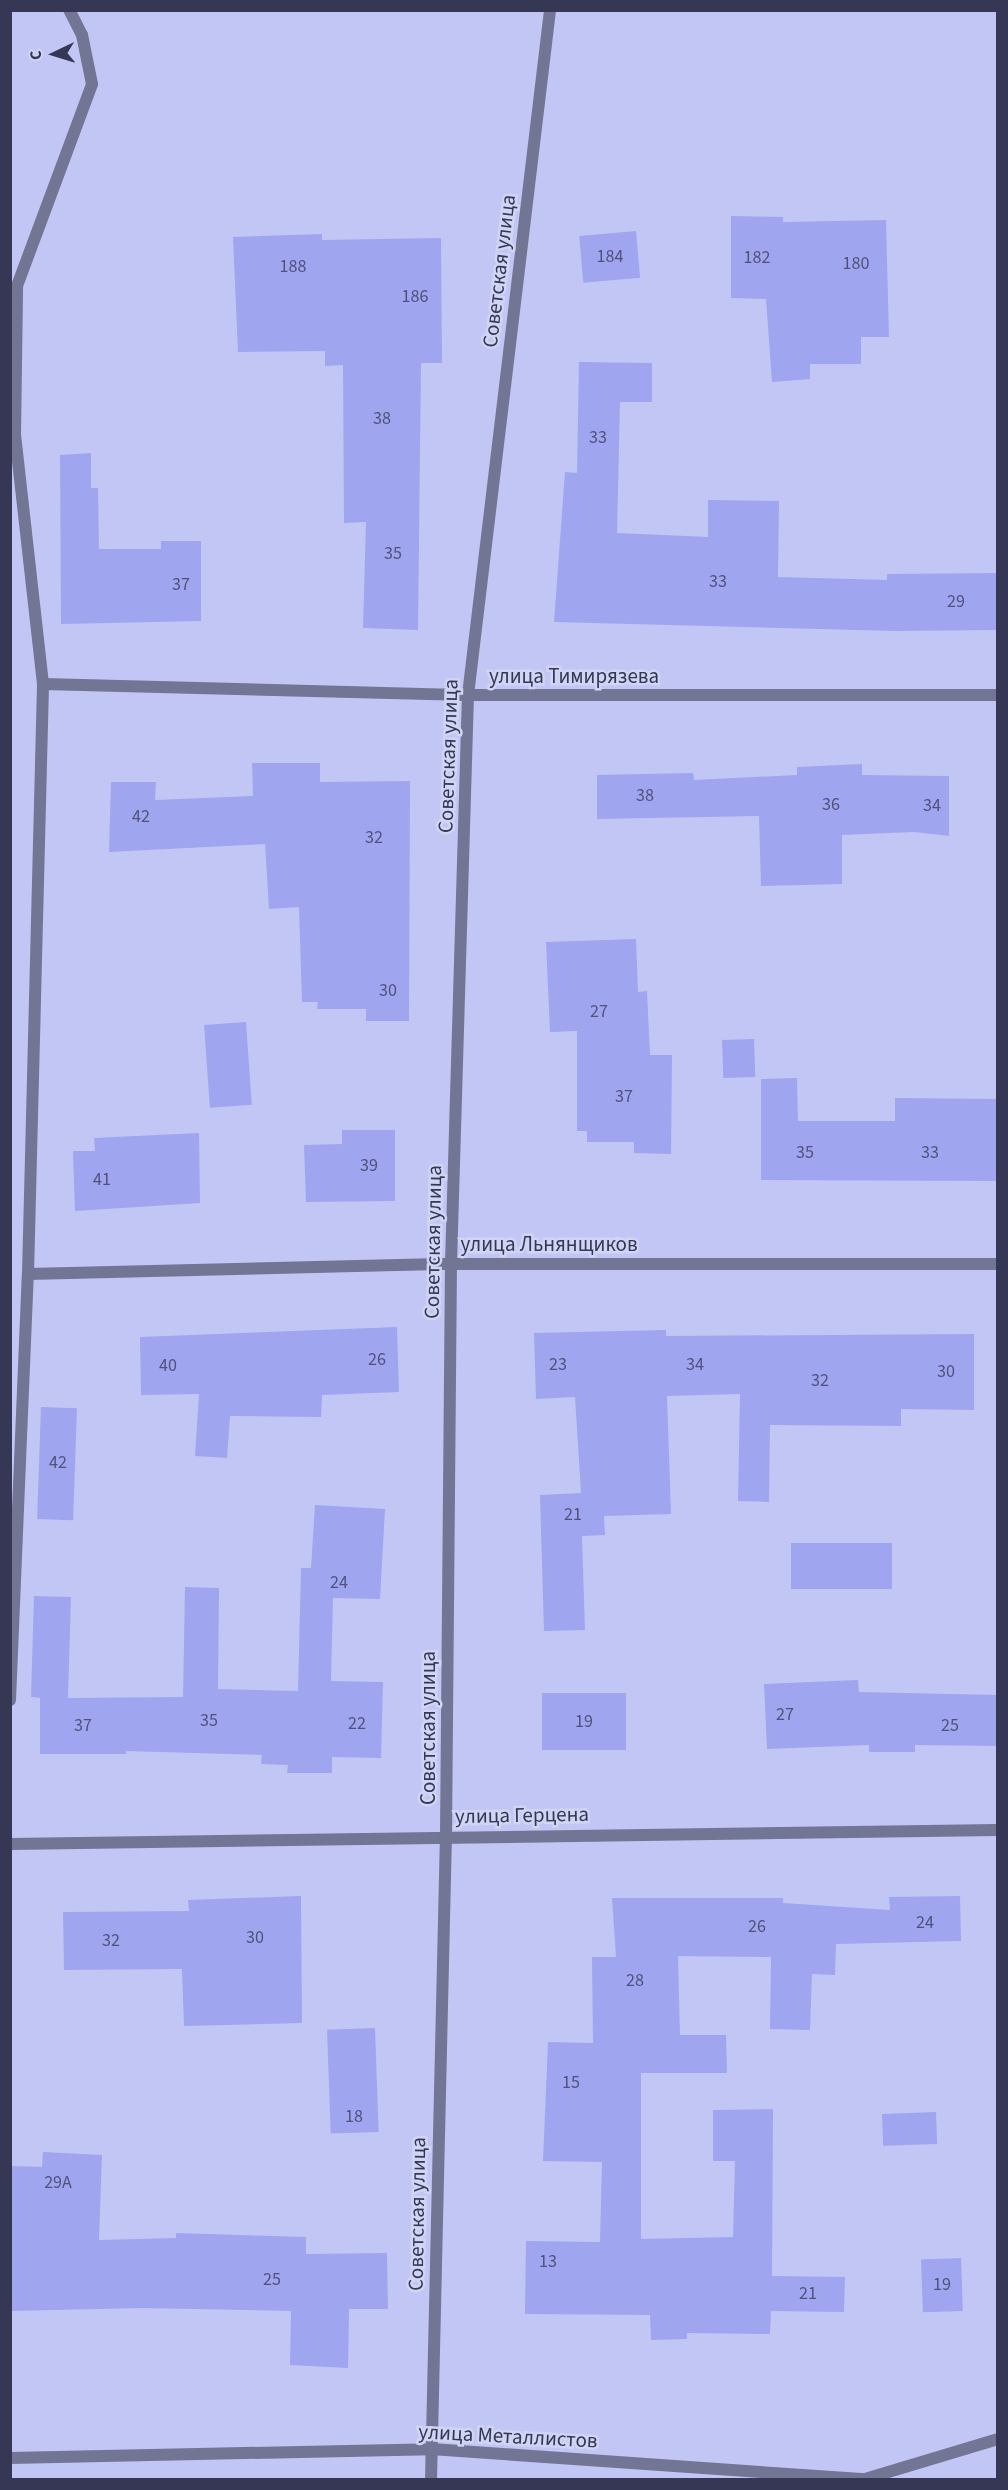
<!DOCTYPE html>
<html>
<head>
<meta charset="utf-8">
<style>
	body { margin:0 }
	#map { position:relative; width:1008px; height:2490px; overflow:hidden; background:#c2c6f4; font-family:"Source Sans 3",sans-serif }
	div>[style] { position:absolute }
	.building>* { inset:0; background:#a0a5ef; transform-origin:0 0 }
	.street>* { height:12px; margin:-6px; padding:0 6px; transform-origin:6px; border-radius:6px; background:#727594 }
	span { translate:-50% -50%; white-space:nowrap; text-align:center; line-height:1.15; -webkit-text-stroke:5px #d1d5f4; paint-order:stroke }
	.number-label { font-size:18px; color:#50527c }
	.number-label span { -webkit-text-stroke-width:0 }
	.street-label { font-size:21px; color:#353755 }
	.frame { position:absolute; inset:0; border:12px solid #353755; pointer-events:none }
	.north { position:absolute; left:24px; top:24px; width:60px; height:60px; -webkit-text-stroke:4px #d1d5f4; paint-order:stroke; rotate:266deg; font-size:16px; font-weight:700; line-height:24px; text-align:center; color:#353755 }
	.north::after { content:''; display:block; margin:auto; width:21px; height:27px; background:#353755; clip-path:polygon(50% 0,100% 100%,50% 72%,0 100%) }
</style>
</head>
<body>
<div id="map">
	<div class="building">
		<i style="clip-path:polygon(731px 216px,783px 217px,783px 222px,886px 220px,889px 337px,861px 337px,861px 364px,810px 364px,810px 379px,772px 382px,766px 299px,731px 298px)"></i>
		<i style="left:636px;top:231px;width:47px;height:57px;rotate:85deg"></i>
		<i style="clip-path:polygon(322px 234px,322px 240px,441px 238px,442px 363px,421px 363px,418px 630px,363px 628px,366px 522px,344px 523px,343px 365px,325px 366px,325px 351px,238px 352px,233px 237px)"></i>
		<i style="clip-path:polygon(579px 362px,652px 363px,652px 402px,620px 402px,617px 533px,708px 537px,708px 500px,779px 501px,778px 577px,887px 580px,887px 574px,998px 573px,998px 630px,895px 631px,554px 622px,565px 472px,577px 473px)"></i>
		<i style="clip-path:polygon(91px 453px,91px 488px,98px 488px,99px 549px,161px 549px,161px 541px,201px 541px,201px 621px,61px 624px,60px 455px)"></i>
		<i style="clip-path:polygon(252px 763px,320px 763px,320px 782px,410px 781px,409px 1021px,366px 1021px,366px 1009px,317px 1009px,318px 1002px,302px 1002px,299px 907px,269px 909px,265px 844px,109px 852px,111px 782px,156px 782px,155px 800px,253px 796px)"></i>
		<i style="clip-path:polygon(862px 764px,862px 775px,949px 776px,949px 836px,914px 832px,842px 835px,842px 884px,761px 886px,759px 816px,597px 819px,597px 775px,693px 773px,694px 780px,797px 775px,797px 767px)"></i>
		<i style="clip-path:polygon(636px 939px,638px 992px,647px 991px,650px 1055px,672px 1055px,671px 1154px,634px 1153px,634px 1142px,587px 1142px,587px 1131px,577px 1131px,577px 1031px,550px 1032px,546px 942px)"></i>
		<i style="left:246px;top:1022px;width:83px;height:42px;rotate:86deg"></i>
		<i style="left:754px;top:1039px;width:38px;height:32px;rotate:88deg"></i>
		<i style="clip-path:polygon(797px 1078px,798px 1121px,895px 1121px,895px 1098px,998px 1099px,998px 1181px,761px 1180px,761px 1079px)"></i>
		<i style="clip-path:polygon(342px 1130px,395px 1130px,395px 1201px,306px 1202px,304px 1145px,342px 1144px)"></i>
		<i style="clip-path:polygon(199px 1133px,200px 1203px,75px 1211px,73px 1151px,95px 1151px,94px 1138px)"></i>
		<i style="clip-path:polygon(397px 1327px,399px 1392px,322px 1395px,321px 1417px,230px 1416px,227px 1458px,195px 1456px,199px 1394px,141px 1395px,140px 1337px)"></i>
		<i style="clip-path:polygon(666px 1330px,666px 1336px,974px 1334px,974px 1410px,901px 1409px,901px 1426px,770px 1425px,769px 1502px,738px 1501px,740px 1394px,667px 1396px,671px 1514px,604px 1516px,605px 1535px,582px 1536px,585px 1630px,544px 1631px,540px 1495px,581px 1493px,575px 1397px,536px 1399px,534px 1333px)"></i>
		<i style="left:41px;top:1407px;width:36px;height:112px;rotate:2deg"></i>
		<i style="clip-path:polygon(315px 1505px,385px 1509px,380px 1599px,333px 1598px,331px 1681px,383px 1682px,381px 1758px,332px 1757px,332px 1773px,287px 1773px,288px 1765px,261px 1764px,262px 1755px,126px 1751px,126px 1754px,40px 1754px,40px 1698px,43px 1698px,31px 1697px,34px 1596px,71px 1597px,68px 1698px,183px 1697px,185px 1587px,219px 1588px,218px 1689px,298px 1691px,301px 1568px,311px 1568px)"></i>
		<i style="left:892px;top:1543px;width:46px;height:101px;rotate:90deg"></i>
		<i style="clip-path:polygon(858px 1680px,859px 1692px,998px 1695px,998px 1746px,915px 1745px,915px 1752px,869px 1752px,869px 1745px,767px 1749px,764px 1684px)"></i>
		<i style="left:542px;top:1693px;width:84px;height:57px"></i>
		<i style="clip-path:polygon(301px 1896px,302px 2023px,184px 2026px,182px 1969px,64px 1970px,63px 1912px,189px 1911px,188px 1900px)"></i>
		<i style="clip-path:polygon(960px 1896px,961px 1941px,836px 1944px,835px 1975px,812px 1974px,810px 2030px,770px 2029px,771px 1957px,678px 1956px,680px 2035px,726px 2035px,727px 2073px,641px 2073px,641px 2239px,733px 2237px,735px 2161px,713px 2161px,713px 2110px,773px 2109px,772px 2276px,845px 2277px,844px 2312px,771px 2311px,770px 2334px,687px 2333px,687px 2339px,651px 2340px,650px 2315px,525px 2314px,526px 2241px,600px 2242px,602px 2162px,543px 2161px,548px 2042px,593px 2043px,592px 1957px,616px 1957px,612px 1898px,783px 1898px,783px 1903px,890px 1910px,889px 1897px)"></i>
		<i style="left:375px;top:2028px;width:104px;height:48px;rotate:88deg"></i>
		<i style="left:936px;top:2112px;width:32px;height:54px;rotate:88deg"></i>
		<i style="clip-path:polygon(43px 2152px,102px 2155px,99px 2240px,176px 2238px,176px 2233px,306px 2237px,306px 2254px,387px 2253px,388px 2309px,349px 2309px,348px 2368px,290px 2365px,291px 2311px,143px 2308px,10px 2311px,10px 2166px,42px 2167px)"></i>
		<i style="left:961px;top:2258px;width:53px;height:40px;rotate:88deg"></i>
	</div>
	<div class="street">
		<i style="left:43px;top:684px;width:425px;rotate:1.5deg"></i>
		<i style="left:468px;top:695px;width:530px"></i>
		<i style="left:28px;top:1274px;width:423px;rotate:-1.4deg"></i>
		<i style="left:451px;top:1264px;width:547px"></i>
		<i style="left:10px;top:1700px;width:426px;rotate:-87.6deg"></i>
		<i style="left:28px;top:1274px;width:590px;rotate:-88.54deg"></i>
		<i style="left:43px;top:684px;width:250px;rotate:-96.4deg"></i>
		<i style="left:15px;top:436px;width:150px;rotate:-89.2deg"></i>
		<i style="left:17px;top:286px;width:215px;rotate:-69.6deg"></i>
		<i style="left:92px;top:84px;width:50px;rotate:-101.5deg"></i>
		<i style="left:82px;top:35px;width:28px;rotate:-117deg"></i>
		<i style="left:10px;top:1844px;width:988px;rotate:-0.81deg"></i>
		<i style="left:10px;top:2458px;width:421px;rotate:-1.2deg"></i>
		<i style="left:431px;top:2449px;width:435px;rotate:4deg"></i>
		<i style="left:865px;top:2479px;width:139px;rotate:-16.7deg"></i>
		<i style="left:431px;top:2480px;width:645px;rotate:-88.67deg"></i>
		<i style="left:446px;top:1835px;width:571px;rotate:-89.5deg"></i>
		<i style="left:451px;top:1264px;width:569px;rotate:-88.29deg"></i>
		<i style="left:468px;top:695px;width:690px;rotate:-83.17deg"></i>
	</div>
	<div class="number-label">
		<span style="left:610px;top:257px">184</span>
		<span style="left:757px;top:258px">182</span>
		<span style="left:856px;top:264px">180</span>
		<span style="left:293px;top:267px">188</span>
		<span style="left:415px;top:297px">186</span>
		<span style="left:382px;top:419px">38</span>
		<span style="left:598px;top:438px">33</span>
		<span style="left:393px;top:554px">35</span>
		<span style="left:718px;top:582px">33</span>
		<span style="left:181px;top:585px">37</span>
		<span style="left:956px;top:602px">29</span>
		<span style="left:645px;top:796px">38</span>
		<span style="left:831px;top:805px">36</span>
		<span style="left:932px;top:806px">34</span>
		<span style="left:141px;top:817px">42</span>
		<span style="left:374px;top:838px">32</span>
		<span style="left:388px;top:991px">30</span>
		<span style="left:599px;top:1012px">27</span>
		<span style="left:624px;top:1097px">37</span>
		<span style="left:805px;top:1153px">35</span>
		<span style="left:930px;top:1153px">33</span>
		<span style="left:369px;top:1166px">39</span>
		<span style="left:102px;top:1180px">41</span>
		<span style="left:377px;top:1360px">26</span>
		<span style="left:558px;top:1365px">23</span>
		<span style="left:695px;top:1365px">34</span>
		<span style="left:168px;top:1366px">40</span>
		<span style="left:946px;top:1372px">30</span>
		<span style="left:820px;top:1381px">32</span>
		<span style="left:58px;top:1463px">42</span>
		<span style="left:573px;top:1515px">21</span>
		<span style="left:339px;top:1583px">24</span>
		<span style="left:785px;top:1715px">27</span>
		<span style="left:209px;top:1721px">35</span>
		<span style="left:584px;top:1722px">19</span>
		<span style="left:357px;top:1724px">22</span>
		<span style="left:83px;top:1726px">37</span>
		<span style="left:950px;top:1726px">25</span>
		<span style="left:925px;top:1923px">24</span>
		<span style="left:757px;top:1927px">26</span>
		<span style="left:255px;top:1938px">30</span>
		<span style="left:111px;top:1941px">32</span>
		<span style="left:635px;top:1981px">28</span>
		<span style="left:571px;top:2083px">15</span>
		<span style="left:354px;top:2117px">18</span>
		<span style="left:58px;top:2183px">29А</span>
		<span style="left:548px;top:2262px">13</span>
		<span style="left:272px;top:2280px">25</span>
		<span style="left:942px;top:2285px">19</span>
		<span style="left:808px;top:2294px">21</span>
	</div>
	<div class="street-label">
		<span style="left:499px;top:271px;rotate:-83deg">Советская улица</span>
		<span style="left:574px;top:676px">улица Тимирязева</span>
		<span style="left:448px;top:756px;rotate:-88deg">Советская улица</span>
		<span style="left:433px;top:1242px;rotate:-89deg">Советская улица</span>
		<span style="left:549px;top:1244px">улица Льнянщиков</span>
		<span style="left:428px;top:1728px;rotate:-90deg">Советская улица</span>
		<span style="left:522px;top:1815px;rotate:-1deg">улица Герцена</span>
		<span style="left:417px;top:2214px;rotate:-89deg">Советская улица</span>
		<span style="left:508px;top:2436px;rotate:3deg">улица Металлистов</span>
	</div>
	<div class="frame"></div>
	<div class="north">С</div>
</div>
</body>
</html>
